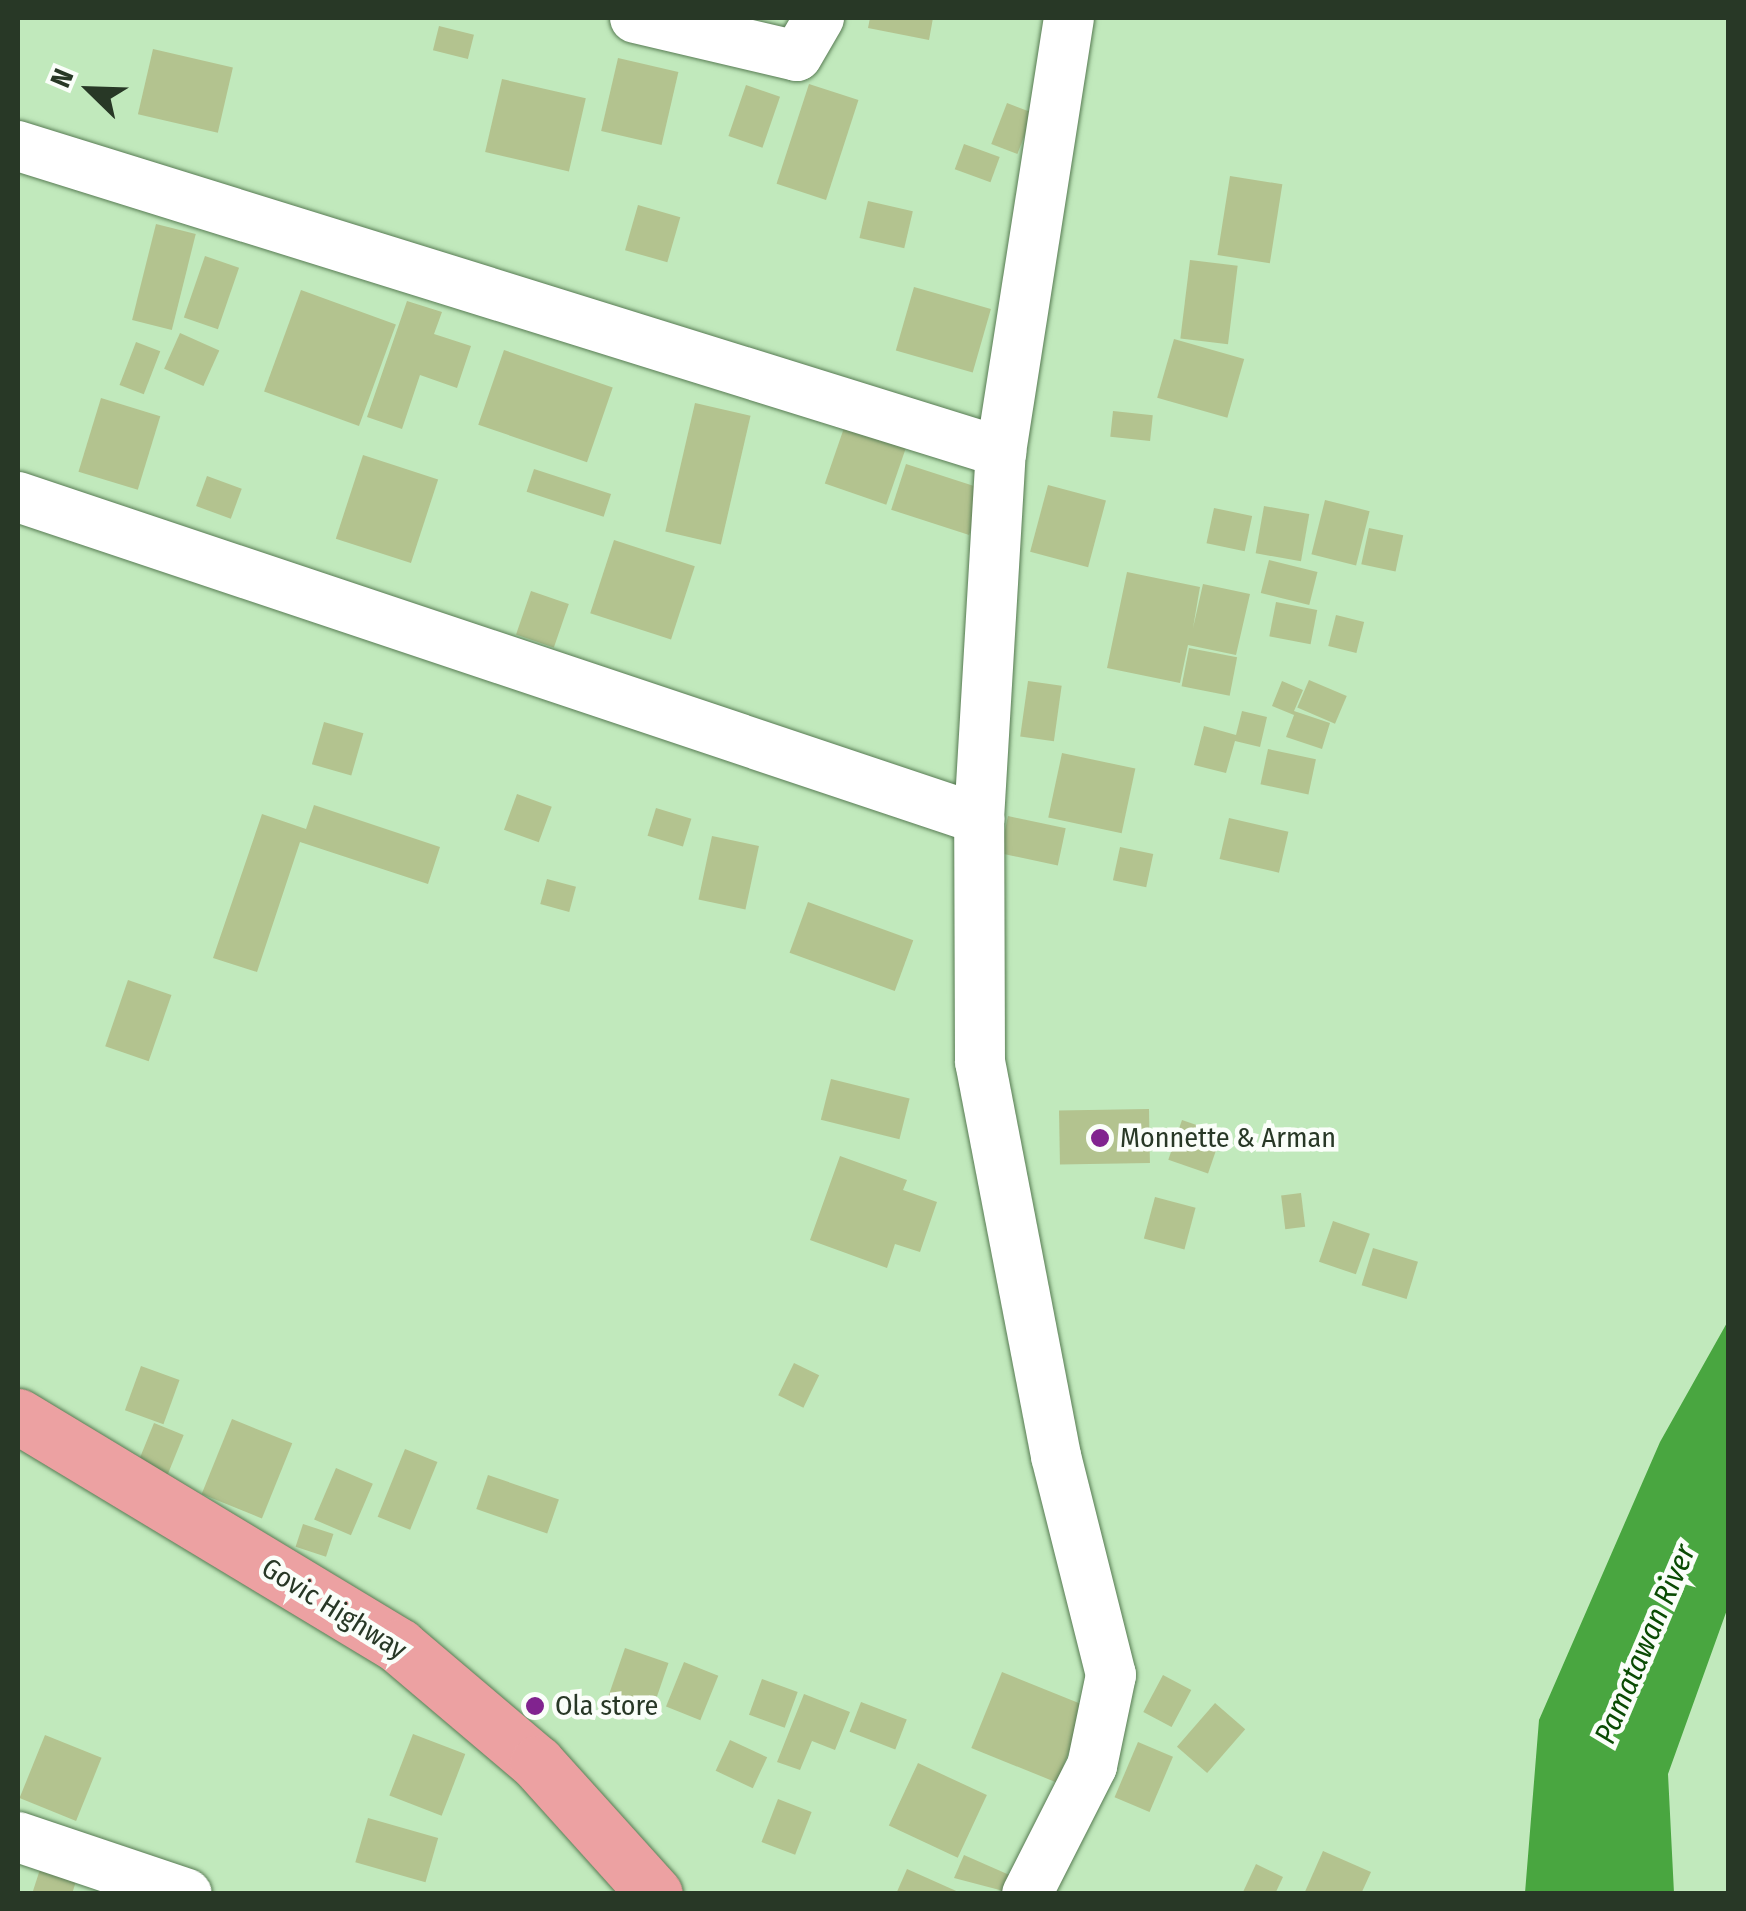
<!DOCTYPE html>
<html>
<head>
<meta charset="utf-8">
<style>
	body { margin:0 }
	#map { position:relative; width:1746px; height:1911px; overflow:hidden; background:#c1e9bc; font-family:"Fira Sans Condensed",sans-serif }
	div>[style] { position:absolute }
	.water>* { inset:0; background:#49a640 }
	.building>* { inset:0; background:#b3c38f; transform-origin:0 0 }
	.roads { filter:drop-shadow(0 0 2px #577b53) drop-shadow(0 0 2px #577b53) }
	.minor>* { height:50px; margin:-25px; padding:0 25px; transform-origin:25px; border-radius:25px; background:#fff }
	.major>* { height:55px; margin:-27.5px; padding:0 27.5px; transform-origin:27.5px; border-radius:27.5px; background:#eca1a2 }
	.dots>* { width:28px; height:28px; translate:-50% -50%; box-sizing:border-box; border:5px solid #fafef9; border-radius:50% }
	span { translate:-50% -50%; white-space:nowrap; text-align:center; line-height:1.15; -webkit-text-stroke:9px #fafef9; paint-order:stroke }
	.poi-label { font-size:28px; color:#283826 }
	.left { translate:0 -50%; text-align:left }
	.street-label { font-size:28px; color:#283826 }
	.water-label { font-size:30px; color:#0a4b04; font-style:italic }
	.frame { position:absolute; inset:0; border:20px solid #283826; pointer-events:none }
	.north { position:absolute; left:40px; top:40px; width:100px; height:100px; -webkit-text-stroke:8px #fafef9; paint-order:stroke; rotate:293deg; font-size:28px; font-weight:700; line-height:40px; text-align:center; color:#283826 }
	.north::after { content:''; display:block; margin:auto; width:35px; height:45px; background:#283826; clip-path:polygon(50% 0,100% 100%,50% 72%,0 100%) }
</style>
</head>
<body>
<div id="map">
	<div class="water">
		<i style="clip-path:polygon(1728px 1321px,1728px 1607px,1668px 1774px,1674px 1893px,1525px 1893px,1539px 1720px,1660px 1442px)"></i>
	</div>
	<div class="building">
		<i style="clip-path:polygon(870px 18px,933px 18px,929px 40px,868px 28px)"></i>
		<i style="left:439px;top:26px;width:36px;height:25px;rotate:14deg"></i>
		<i style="left:153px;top:49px;width:82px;height:67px;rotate:13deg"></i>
		<i style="left:618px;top:58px;width:62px;height:75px;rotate:13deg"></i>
		<i style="left:502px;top:79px;width:86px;height:75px;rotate:13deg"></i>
		<i style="left:809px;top:84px;width:52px;height:105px;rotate:18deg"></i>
		<i style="left:746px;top:85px;width:36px;height:54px;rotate:19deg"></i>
		<i style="left:1007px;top:103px;width:28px;height:44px;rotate:21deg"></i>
		<i style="left:964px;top:144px;width:38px;height:27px;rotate:20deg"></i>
		<i style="left:1230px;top:176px;width:53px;height:80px;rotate:9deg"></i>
		<i style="left:868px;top:201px;width:46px;height:38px;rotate:13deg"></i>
		<i style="left:638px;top:205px;width:44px;height:47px;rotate:16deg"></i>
		<i style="left:156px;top:224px;width:41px;height:99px;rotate:14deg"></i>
		<i style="left:205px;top:256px;width:36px;height:65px;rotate:19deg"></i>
		<i style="left:1190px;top:260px;width:48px;height:79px;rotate:7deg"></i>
		<i style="left:914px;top:287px;width:80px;height:66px;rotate:16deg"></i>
		<i style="left:301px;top:290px;width:101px;height:108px;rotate:20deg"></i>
		<i style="clip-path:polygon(407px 301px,442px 312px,434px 334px,471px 346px,457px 388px,420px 375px,402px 429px,367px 417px)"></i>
		<i style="left:180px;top:333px;width:43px;height:39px;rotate:24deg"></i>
		<i style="left:1174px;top:339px;width:73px;height:61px;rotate:16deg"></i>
		<i style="left:136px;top:342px;width:26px;height:46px;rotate:21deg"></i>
		<i style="left:504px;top:350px;width:115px;height:79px;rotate:19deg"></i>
		<i style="left:101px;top:398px;width:62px;height:77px;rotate:17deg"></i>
		<i style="left:695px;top:403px;width:57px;height:132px;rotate:13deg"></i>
		<i style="left:1113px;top:411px;width:40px;height:26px;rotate:6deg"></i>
		<i style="left:845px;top:425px;width:65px;height:62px;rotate:19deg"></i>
		<i style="left:363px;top:455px;width:79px;height:88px;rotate:18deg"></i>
		<i style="left:906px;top:464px;width:82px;height:48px;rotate:18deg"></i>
		<i style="left:534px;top:469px;width:81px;height:24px;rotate:18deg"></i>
		<i style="left:207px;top:476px;width:37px;height:32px;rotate:20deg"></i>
		<i style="left:1048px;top:485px;width:60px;height:69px;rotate:15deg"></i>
		<i style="left:1325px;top:500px;width:46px;height:56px;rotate:14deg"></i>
		<i style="left:1264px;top:506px;width:46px;height:48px;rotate:10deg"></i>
		<i style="left:1214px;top:508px;width:39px;height:36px;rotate:12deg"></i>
		<i style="left:1369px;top:528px;width:35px;height:37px;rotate:12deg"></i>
		<i style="left:614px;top:540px;width:85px;height:77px;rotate:18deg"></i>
		<i style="left:1269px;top:560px;width:50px;height:34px;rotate:14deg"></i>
		<i style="clip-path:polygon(1127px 572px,1200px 587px,1193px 628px,1203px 584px,1250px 594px,1236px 655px,1188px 645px,1180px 683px,1107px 668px)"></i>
		<i style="left:531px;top:591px;width:40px;height:46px;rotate:19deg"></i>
		<i style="left:1276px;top:602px;width:42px;height:35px;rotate:11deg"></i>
		<i style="left:1336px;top:615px;width:29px;height:32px;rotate:14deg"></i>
		<i style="left:1189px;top:648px;width:49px;height:39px;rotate:11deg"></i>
		<i style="left:1309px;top:680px;width:41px;height:30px;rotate:23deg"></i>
		<i style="left:1028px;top:681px;width:34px;height:56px;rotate:8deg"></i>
		<i style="clip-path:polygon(1282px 681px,1303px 690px,1294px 711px,1330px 723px,1322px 749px,1286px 737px,1294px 715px,1272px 706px)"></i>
		<i style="clip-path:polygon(1242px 711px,1267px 717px,1260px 747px,1235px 741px,1226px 773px,1194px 765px,1204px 726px,1236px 735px)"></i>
		<i style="left:324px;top:722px;width:41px;height:44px;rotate:16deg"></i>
		<i style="left:1268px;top:749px;width:49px;height:36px;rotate:12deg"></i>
		<i style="left:1062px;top:753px;width:75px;height:66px;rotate:12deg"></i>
		<i style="left:517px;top:794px;width:37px;height:38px;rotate:20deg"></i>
		<i style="clip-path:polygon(314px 805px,440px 847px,428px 884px,300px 842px,257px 972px,213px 958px,262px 814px,306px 829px)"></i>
		<i style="left:656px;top:808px;width:37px;height:29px;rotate:17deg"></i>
		<i style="left:1008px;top:816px;width:59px;height:38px;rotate:12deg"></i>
		<i style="left:1229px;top:818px;width:61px;height:42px;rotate:13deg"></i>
		<i style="left:712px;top:836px;width:48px;height:65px;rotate:12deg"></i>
		<i style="left:1120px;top:847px;width:34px;height:34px;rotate:12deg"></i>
		<i style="left:547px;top:879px;width:30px;height:26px;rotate:15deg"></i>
		<i style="left:808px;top:902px;width:112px;height:54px;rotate:20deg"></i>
		<i style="left:128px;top:980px;width:46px;height:70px;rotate:19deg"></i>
		<i style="left:831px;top:1079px;width:81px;height:42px;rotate:14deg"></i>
		<i style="left:1149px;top:1109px;width:54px;height:90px;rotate:89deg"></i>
		<i style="left:1182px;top:1120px;width:42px;height:42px;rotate:19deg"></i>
		<i style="clip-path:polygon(840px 1156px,907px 1180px,903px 1190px,937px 1202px,920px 1252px,895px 1244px,887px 1268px,810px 1240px)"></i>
		<i style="left:1301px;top:1193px;width:34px;height:20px;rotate:83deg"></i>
		<i style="left:1155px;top:1197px;width:42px;height:43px;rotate:15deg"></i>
		<i style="left:1333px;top:1221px;width:39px;height:43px;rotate:19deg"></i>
		<i style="left:1373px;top:1248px;width:47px;height:39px;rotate:17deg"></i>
		<i style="left:794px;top:1363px;width:28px;height:36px;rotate:26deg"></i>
		<i style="left:141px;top:1366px;width:41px;height:47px;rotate:20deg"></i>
		<i style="left:232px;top:1419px;width:65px;height:81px;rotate:22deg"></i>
		<i style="left:154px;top:1423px;width:32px;height:48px;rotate:22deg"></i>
		<i style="left:405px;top:1449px;width:35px;height:73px;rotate:22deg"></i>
		<i style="left:336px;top:1468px;width:40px;height:56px;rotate:23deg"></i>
		<i style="left:488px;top:1475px;width:75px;height:36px;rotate:19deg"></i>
		<i style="left:303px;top:1524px;width:32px;height:24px;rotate:18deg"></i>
		<i style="left:625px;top:1648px;width:46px;height:52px;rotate:19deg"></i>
		<i style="left:684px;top:1662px;width:37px;height:48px;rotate:22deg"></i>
		<i style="left:1002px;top:1672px;width:92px;height:82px;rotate:22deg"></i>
		<i style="left:1163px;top:1675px;width:32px;height:42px;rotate:28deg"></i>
		<i style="left:762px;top:1679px;width:38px;height:38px;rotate:20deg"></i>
		<i style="clip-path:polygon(804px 1694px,850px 1712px,835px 1750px,812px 1741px,800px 1770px,777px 1762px)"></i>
		<i style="left:861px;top:1702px;width:49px;height:32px;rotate:21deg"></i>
		<i style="left:1215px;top:1703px;width:40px;height:58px;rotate:41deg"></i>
		<i style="left:413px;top:1734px;width:56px;height:66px;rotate:21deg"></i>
		<i style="left:45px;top:1735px;width:61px;height:68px;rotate:22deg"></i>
		<i style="left:730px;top:1740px;width:41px;height:34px;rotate:25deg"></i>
		<i style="left:1138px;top:1742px;width:38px;height:60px;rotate:23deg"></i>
		<i style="left:918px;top:1763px;width:76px;height:69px;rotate:25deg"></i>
		<i style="left:778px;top:1799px;width:36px;height:46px;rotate:21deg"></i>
		<i style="left:368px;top:1818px;width:73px;height:46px;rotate:16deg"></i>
		<i style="clip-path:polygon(1323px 1851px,1371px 1872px,1361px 1894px,1304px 1894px)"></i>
		<i style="clip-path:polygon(45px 1854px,81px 1865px,72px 1894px,32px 1894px)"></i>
		<i style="clip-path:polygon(964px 1855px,1021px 1880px,1015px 1894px,954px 1878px)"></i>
		<i style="clip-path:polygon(1256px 1864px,1283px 1877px,1275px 1894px,1243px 1892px)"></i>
		<i style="clip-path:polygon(907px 1869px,963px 1894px,896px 1894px)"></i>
	</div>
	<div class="roads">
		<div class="minor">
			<i style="left:635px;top:18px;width:166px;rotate:13.2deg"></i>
			<i style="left:797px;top:56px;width:44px;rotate:-59.9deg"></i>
			<i style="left:18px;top:146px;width:1030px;rotate:17.29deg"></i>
			<i style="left:18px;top:497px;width:1014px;rotate:18.52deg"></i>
			<i style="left:18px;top:1837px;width:178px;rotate:18.6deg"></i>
			<i style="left:1027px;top:1894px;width:144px;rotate:-63.1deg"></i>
			<i style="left:1092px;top:1766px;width:93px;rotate:-78.2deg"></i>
			<i style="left:1111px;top:1675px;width:226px;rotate:-104.1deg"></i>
			<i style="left:1056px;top:1456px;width:401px;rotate:-100.9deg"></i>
			<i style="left:980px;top:1062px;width:243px;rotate:-90.2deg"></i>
			<i style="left:979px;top:819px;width:368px;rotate:-86.6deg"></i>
			<i style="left:1001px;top:452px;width:439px;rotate:-81.1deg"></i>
		</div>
		<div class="major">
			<i style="left:18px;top:1416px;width:445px;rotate:31.1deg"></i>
			<i style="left:399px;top:1646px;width:181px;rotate:40.3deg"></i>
			<i style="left:537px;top:1763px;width:176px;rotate:48deg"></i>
		</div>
	</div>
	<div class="dots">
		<i style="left:1100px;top:1138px;background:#81238f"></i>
		<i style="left:535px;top:1706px;background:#81238f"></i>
	</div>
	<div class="poi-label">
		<span class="left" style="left:1120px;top:1138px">Monnette &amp; Arman</span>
		<span class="left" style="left:555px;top:1706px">Ola store</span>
	</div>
	<div class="street-label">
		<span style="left:334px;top:1609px;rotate:32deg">Govic Highway</span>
	</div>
	<div class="water-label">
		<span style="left:1645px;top:1644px;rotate:-67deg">Pamatawan River</span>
	</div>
	<div class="frame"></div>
	<div class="north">N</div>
</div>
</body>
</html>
